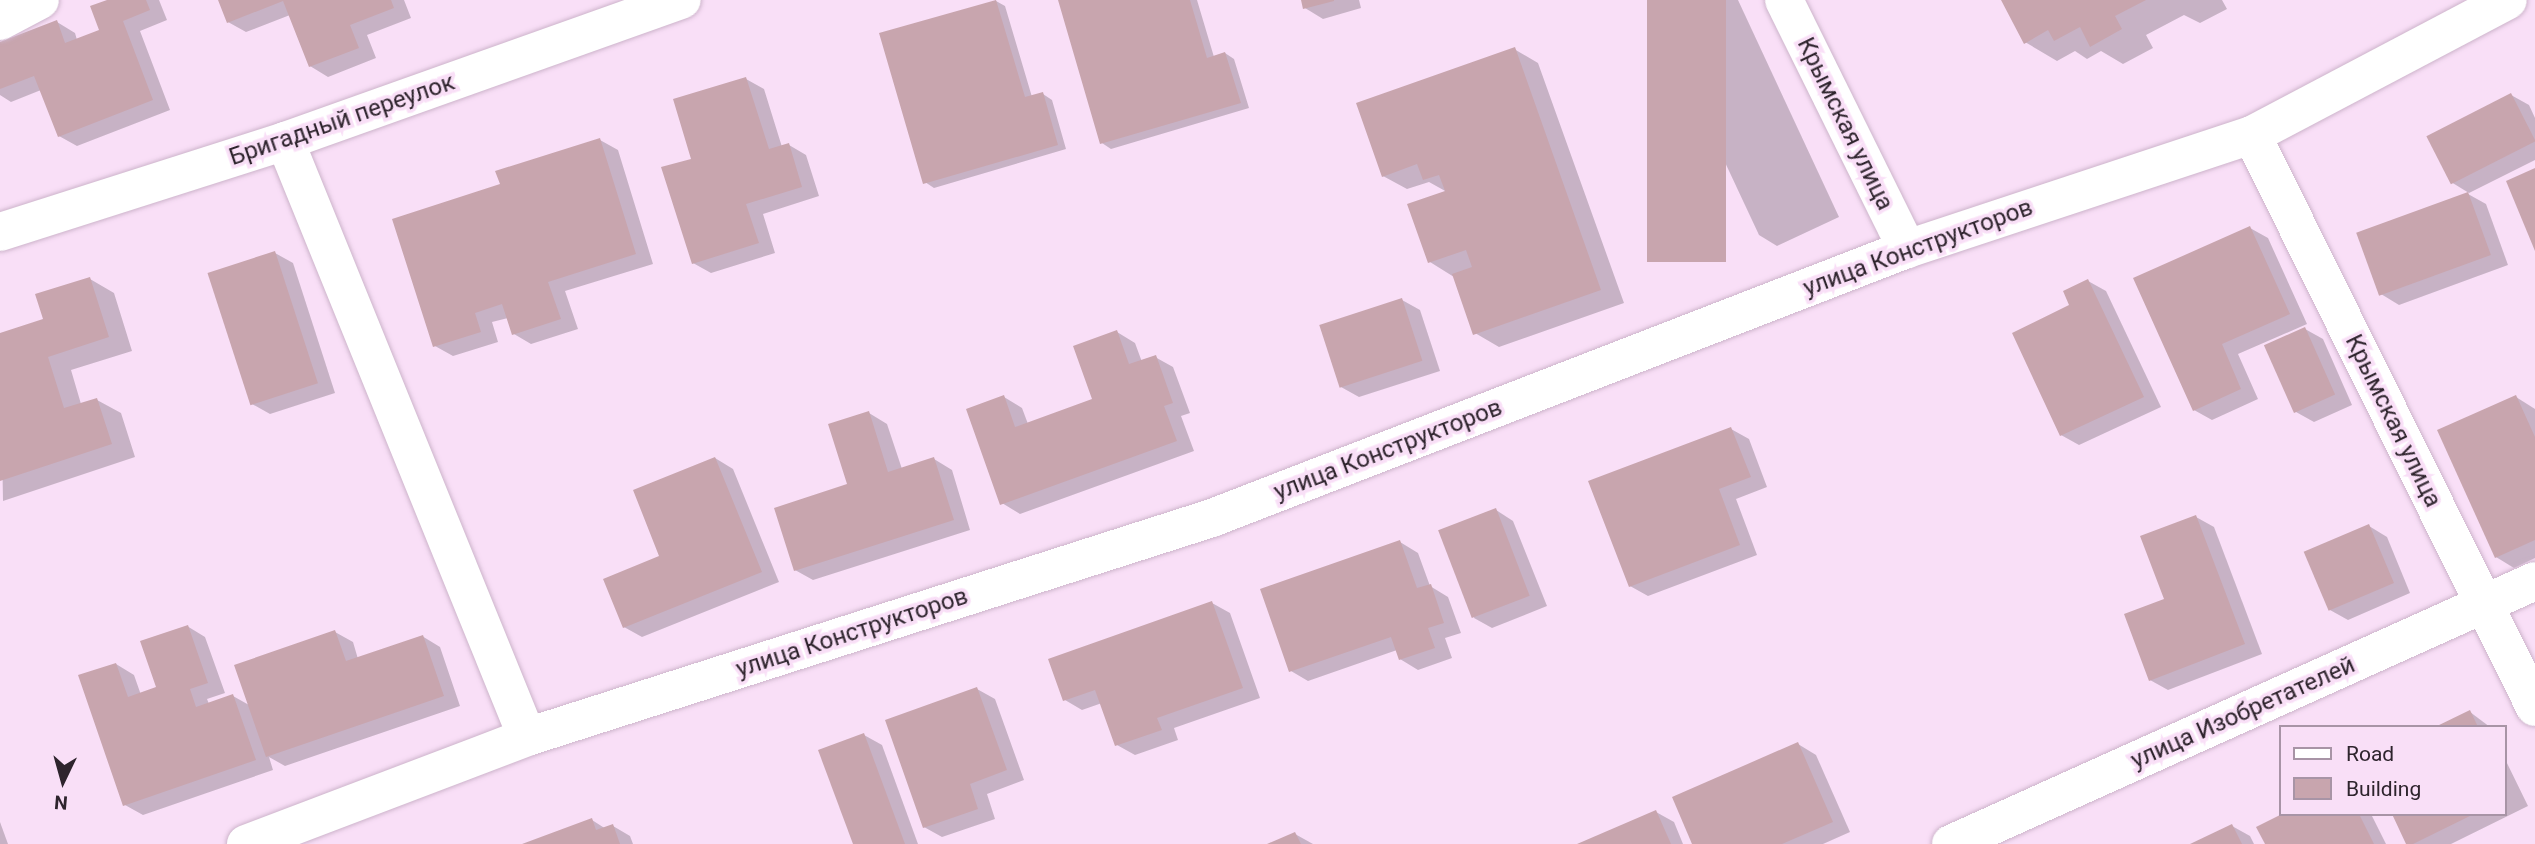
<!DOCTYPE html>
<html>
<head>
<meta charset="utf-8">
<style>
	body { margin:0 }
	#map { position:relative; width:2535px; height:844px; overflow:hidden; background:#f9dff7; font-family:Roboto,sans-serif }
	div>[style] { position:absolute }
	.shadow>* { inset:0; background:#0003 }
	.building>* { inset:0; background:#c8a5ae; transform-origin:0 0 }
	.roads { filter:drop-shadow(0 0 2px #cdb4cb) drop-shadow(0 0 2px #cdb4cb) }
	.minor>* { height:38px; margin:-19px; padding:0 19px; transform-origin:19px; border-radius:19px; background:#fff }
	span { translate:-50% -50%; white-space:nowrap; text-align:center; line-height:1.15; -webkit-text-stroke:7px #f9dff7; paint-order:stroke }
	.street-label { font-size:24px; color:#2e242d }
	.legend { position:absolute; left:2279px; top:725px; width:228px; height:91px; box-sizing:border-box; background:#f9dff7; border:2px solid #a894a6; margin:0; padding:9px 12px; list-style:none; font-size:21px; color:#2e242d }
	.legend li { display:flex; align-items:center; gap:14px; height:35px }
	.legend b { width:35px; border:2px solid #a894a6 }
	.north { position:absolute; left:28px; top:746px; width:70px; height:70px; -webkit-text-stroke:5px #f9dff7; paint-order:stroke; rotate:185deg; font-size:19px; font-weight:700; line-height:28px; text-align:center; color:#2e242d }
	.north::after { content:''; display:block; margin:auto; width:24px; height:32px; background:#2e242d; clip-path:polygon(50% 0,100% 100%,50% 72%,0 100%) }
</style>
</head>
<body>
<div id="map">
	<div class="shadow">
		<i style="clip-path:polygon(112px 0,159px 0,167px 20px,140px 31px,170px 110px,77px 146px,59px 136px,41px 90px,11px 102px,0 95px,0 44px,57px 22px,75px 33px,77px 40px,101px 31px)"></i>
		<i style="clip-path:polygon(220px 0,404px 0,411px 18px,367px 35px,376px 58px,328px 77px,310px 66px,290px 15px,246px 32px,228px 22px)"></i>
		<i style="clip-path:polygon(1060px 0,1197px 0,1214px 57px,1225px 53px,1234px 59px,1249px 108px,1111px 149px,1102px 143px)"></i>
		<i style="clip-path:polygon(1302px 0,1359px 0,1361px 8px,1323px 19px,1305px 8px)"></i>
		<i style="clip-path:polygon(1649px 0,1738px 0,1839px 217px,1777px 246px,1759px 235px)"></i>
		<i style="clip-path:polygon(2003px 0,2222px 0,2227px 9px,2200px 23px,2184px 15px,2146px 35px,2153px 48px,2123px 64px,2101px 51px,2087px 59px,2075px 51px,2057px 61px,2025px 42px)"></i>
		<i style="clip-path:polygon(996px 1px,1005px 6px,1032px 97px,1043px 94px,1052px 100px,1066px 149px,934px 188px,925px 182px)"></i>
		<i style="clip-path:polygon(1514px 49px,1538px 63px,1624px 303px,1499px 347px,1475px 333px,1454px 277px,1430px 262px,1447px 192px,1429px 182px,1407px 189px,1383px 176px)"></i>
		<i style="clip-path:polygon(746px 79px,764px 89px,782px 147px,789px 145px,806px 155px,819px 196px,763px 214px,775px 253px,711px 273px,693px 263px,693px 160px)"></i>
		<i style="clip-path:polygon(2511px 95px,2529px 105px,2535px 118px,2535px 160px,2469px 193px,2451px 182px)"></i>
		<i style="clip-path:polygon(600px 140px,618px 150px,653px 264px,565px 291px,578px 329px,531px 344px,514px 334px,508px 318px,492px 322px,498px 342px,453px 356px,435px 346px,502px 185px)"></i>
		<i style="clip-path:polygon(2468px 194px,2486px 204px,2508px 265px,2399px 305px,2381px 294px)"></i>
		<i style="clip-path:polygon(2250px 228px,2268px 238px,2307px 324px,2238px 354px,2258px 399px,2212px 420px,2194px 410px)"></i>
		<i style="clip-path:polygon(275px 253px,293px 263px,335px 393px,270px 414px,252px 404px)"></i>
		<i style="clip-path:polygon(90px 279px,114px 293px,132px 351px,71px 370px,81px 404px,97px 400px,121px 413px,135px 457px,3px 501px,0 335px,46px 320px)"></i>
		<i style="clip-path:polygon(2088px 281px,2106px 291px,2161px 407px,2079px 445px,2061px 435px,2071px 306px)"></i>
		<i style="clip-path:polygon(1402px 300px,1420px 310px,1440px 371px,1359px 397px,1341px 387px)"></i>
		<i style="clip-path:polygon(2305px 329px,2323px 339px,2352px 405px,2314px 422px,2296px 412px)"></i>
		<i style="clip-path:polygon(1117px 332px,1135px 343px,1142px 362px,1155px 357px,1173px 367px,1190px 413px,1181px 416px,1194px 451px,1020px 514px,1002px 503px,1004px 397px,1022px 408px,1028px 424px,1094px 400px)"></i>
		<i style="clip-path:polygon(2516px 397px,2535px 409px,2535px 558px,2514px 568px,2496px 557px)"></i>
		<i style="clip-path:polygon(869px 413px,887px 424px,902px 469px,934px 459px,952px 470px,970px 530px,813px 580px,795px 570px,849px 486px)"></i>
		<i style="clip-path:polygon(1731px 429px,1749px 439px,1767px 487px,1736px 499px,1757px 555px,1648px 596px,1630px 586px)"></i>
		<i style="clip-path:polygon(715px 458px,733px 469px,779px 582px,642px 637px,624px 627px)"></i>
		<i style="clip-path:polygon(1496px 510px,1513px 521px,1547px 606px,1492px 628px,1474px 618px)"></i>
		<i style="clip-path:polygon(2196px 517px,2214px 527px,2262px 654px,2168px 690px,2150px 680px,2166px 600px)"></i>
		<i style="clip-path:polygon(2369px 526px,2387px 537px,2410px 593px,2348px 620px,2330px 610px)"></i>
		<i style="clip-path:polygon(1400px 542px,1418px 553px,1430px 586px,1448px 597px,1461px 633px,1445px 638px,1452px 658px,1418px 670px,1400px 659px,1397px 650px,1308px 681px,1291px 671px)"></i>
		<i style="clip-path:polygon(1212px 603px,1230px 613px,1260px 698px,1174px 728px,1178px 740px,1135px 755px,1117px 745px,1102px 703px,1082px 710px,1065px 700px)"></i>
		<i style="clip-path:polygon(187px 626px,205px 637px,225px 693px,207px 699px,209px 704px,233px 696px,249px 705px,335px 632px,353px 642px,358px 659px,422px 636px,440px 647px,460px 706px,285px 766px,269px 757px,273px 770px,143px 815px,125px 805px,116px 664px,134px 675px,141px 695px,159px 688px)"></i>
		<i style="clip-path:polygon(977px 689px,995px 699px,1024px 780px,987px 794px,995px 819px,942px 837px,924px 827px)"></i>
		<i style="clip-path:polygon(2470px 712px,2490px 727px,2439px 727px)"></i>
		<i style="clip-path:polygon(864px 735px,882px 745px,918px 844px,855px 844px)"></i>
		<i style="clip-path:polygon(1798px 744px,1816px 755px,1850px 832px,1823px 844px,1694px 844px)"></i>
		<i style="clip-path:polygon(2505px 759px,2528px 806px,2451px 844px,2408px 844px,2394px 814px,2505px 814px)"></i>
		<i style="clip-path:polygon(1656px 812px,1674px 822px,1683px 844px,1582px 844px)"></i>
		<i style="clip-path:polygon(2287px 814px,2371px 814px,2386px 844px,2267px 844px)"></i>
		<i style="clip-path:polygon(592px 820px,606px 829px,613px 826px,630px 836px,633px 844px,526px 844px)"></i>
		<i style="clip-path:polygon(0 822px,8px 844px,0 844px)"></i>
		<i style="clip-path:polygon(2232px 826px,2250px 836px,2254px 844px,2194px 844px)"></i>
		<i style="clip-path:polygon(1295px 834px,1313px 844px,1272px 844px)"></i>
	</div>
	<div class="building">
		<i style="clip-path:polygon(107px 0,146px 0,150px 10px,123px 21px,153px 100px,58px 137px,34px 76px,0 89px,0 42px,57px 20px,65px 43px,99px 30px,90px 6px)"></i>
		<i style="clip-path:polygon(218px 0,391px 0,394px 8px,350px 25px,359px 48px,309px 67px,283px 1px,227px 23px)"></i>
		<i style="clip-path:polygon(996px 0,1025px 97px,1043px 92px,1058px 145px,923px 184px,879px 33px)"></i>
		<i style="clip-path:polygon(1058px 0,1190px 0,1207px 58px,1225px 52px,1241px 103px,1100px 144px)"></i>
		<i style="clip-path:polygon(1301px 0,1334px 0,1334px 1px,1303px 9px)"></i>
		<i style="left:1647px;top:0;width:79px;height:262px"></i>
		<i style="clip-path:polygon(2001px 0,2146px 0,2115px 16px,2122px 29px,2090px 47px,2080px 27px,2054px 41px,2048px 30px,2024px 44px)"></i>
		<i style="clip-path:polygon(1515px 47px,1601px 290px,1473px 335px,1452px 274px,1472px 267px,1466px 250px,1428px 263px,1407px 204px,1445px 191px,1439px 175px,1423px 180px,1417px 164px,1382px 177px,1356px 103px)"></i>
		<i style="clip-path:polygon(746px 77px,769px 149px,789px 143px,802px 187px,746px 204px,759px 243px,692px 264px,661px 167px,691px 159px,673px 99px)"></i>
		<i style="left:2511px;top:93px;width:54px;height:95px;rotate:63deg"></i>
		<i style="clip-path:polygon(600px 138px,636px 254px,548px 282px,561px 319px,512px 335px,502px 304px,475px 313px,481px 332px,433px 347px,392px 219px,500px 184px,495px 171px)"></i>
		<i style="clip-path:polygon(2535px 168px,2535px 251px,2506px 181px)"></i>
		<i style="left:2468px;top:192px;width:67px;height:119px;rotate:70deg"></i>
		<i style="clip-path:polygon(2250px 226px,2290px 314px,2222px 344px,2241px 389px,2193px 411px,2133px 278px)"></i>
		<i style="left:275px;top:251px;width:139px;height:71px;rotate:72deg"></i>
		<i style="clip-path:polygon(90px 277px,109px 337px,48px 357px,64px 408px,97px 398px,112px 444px,0 481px,0 333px,43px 319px,35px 294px)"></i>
		<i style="clip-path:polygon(2088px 279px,2144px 397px,2060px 436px,2012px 333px,2069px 305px,2063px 291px)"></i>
		<i style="left:1402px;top:298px;width:66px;height:87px;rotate:72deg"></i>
		<i style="left:2305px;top:327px;width:74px;height:45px;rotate:66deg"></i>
		<i style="clip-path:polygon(1117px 330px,1129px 364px,1156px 355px,1173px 403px,1164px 406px,1177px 441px,1000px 505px,966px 409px,1004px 395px,1015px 427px,1092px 399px,1073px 346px)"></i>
		<i style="clip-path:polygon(2516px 395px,2535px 437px,2535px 540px,2495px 558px,2437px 430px)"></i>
		<i style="clip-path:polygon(869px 411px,888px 472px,934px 457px,954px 520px,794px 571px,774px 508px,847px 484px,828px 424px)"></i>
		<i style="clip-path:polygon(1731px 427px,1751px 477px,1719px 489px,1740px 545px,1629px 587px,1588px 481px)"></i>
		<i style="clip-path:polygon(715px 457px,762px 572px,623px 628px,603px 579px,659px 556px,633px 490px)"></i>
		<i style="left:1496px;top:508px;width:94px;height:62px;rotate:69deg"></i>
		<i style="clip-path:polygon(2196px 515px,2245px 644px,2149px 681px,2124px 614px,2164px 599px,2140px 536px)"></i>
		<i style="left:2369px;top:524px;width:64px;height:71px;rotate:67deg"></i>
		<i style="clip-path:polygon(1400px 540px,1417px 588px,1431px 584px,1444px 623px,1428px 628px,1435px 648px,1399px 660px,1391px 637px,1289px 672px,1260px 589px)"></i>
		<i style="clip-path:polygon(1212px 601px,1243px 688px,1157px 718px,1162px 730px,1115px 746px,1095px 690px,1063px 701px,1048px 659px)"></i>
		<i style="clip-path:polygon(188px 625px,208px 683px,190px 689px,196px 707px,233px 694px,256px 760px,123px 806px,78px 675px,116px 663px,128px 697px,156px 687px,140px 641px)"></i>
		<i style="clip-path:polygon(335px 630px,346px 661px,423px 635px,444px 696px,266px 757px,234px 665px)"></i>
		<i style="clip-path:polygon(977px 687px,1007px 770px,970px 784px,978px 809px,923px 828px,885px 720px)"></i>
		<i style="clip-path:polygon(2470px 710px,2478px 727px,2435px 727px)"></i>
		<i style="clip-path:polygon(864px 733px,905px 844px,853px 844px,818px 750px)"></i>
		<i style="clip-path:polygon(1798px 742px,1833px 822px,1782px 844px,1692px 844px,1672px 797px)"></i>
		<i style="clip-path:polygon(1656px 810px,1671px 844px,1577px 844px)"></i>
		<i style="clip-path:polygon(2282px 814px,2359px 814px,2374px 844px,2265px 844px,2256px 827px)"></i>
		<i style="clip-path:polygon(2392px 814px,2474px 814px,2413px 844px,2406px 844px)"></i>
		<i style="clip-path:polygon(592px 818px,596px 830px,613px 824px,620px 844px,522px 844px)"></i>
		<i style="clip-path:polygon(2232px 824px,2242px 844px,2190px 844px)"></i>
		<i style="clip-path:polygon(1295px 832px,1301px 844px,1267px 844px)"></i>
	</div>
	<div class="roads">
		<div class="minor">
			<i style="left:1784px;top:0;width:278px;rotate:63.7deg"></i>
			<i style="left:0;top:21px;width:45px;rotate:-27.7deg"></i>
			<i style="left:2252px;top:135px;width:638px;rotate:63.68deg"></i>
			<i style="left:285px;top:141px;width:643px;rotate:67.9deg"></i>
			<i style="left:0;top:232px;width:299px;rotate:-17.7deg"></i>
			<i style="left:285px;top:141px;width:421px;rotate:-19.6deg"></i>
			<i style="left:246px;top:844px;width:301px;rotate:-20.8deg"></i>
			<i style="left:527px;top:737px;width:719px;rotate:-17.73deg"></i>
			<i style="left:1212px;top:518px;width:745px;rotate:-21.16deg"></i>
			<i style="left:1907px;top:249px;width:363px;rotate:-18.3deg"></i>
			<i style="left:2252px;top:135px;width:289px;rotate:-27.8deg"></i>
			<i style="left:1951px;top:844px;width:640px;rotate:-24.24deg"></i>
		</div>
	</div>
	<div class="street-label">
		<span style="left:342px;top:120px;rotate:-19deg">Бригадный переулок</span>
		<span style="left:1845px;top:124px;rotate:64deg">Крымская улица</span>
		<span style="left:1918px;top:248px;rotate:-20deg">улица Конструкторов</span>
		<span style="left:2393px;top:421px;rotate:64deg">Крымская улица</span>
		<span style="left:1388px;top:450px;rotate:-21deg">улица Конструкторов</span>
		<span style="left:852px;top:633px;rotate:-18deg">улица Конструкторов</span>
		<span style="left:2243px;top:713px;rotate:-24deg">улица Изобретателей</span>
	</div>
	<ul class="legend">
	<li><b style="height:9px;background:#fff"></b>Road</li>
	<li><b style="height:19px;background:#c8a5ae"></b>Building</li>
	</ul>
	<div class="north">N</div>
</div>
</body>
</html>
